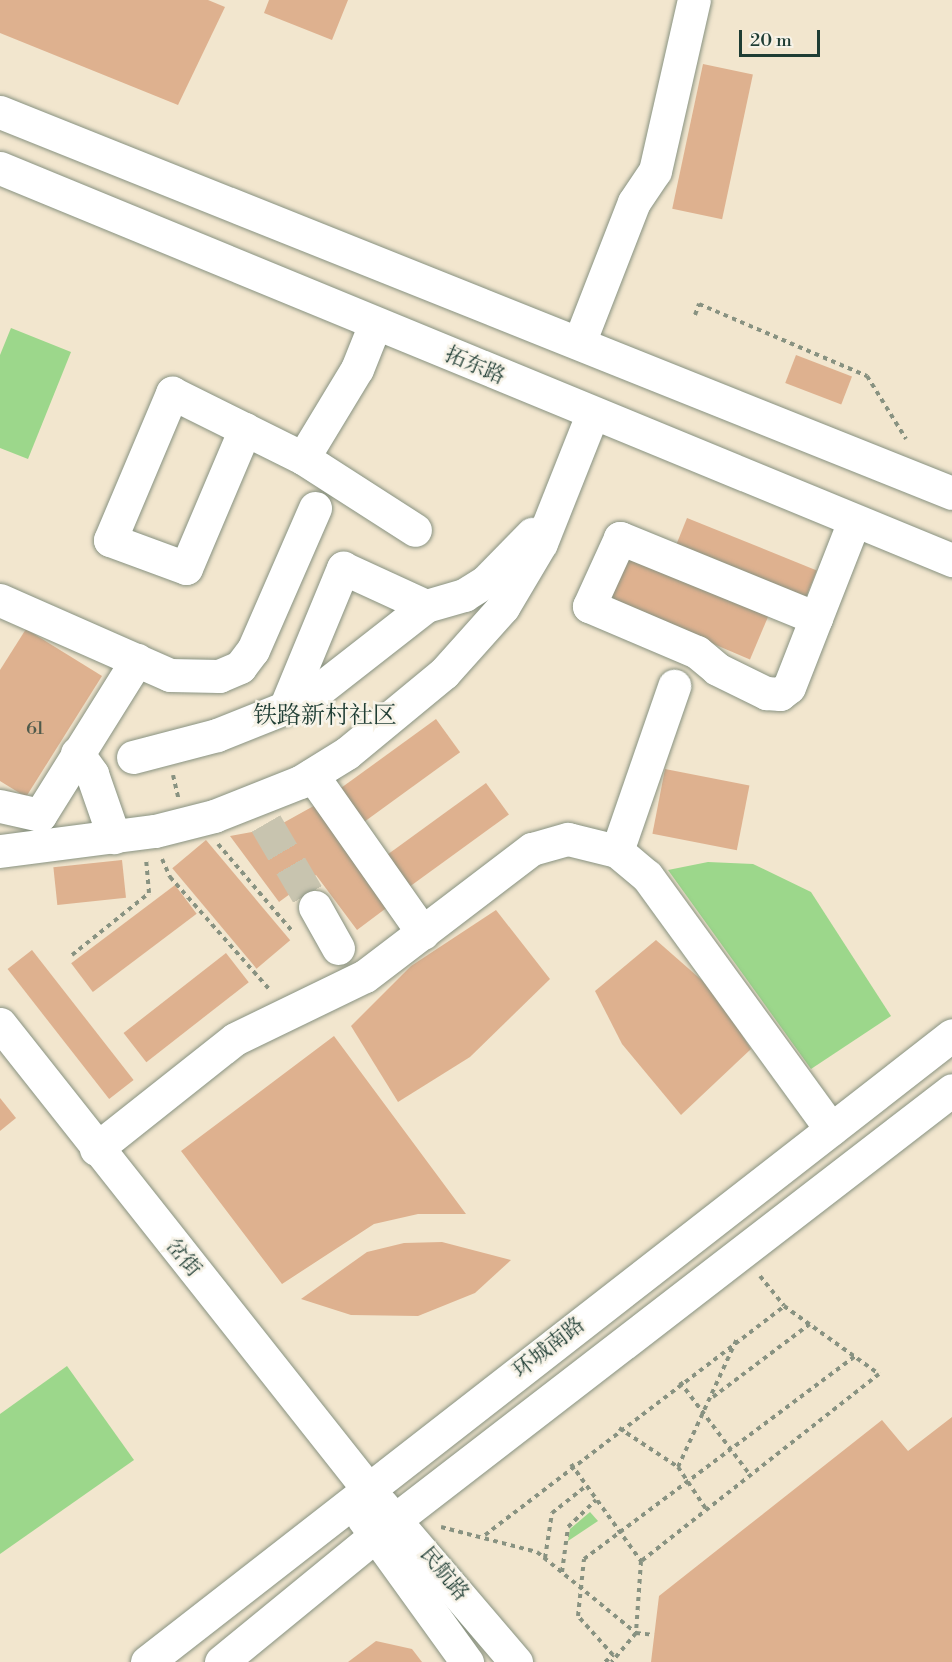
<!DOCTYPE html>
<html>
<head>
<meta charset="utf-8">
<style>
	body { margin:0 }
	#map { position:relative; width:952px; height:1662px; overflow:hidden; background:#f2e6ce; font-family:"Libre Bodoni","Noto Serif SC",serif }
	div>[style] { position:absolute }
	.green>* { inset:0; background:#9cd78b }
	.building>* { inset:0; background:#deb18f; transform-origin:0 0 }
	.minor-tunnel>* { height:33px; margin-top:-16.5px; transform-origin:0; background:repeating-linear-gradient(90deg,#c8c4af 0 33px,transparent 0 49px) }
	.path>* { height:4px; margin-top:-2px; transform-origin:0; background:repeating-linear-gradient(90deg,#889281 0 4.5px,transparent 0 9px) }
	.roads { filter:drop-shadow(0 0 2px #889281) drop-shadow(0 0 2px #889281) }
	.minor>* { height:33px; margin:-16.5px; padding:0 16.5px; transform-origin:16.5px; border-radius:16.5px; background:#fff }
	.major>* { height:33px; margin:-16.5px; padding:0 16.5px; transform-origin:16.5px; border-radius:16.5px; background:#fff }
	span { translate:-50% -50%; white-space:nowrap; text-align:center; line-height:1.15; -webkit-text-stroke:5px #f7f3e8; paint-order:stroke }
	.number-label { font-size:18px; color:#4f5a4b }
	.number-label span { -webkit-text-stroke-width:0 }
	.street-label { font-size:21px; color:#1f3d34 }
	.quarter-label { font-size:24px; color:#1f3d34 }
	.scale { position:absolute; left:739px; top:30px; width:81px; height:27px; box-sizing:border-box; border:3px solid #1f3d34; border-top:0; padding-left:8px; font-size:18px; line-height:21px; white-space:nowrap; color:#1f3d34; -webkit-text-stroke:4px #f7f3e8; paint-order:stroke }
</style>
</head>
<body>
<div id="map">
	<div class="green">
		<i style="clip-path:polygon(11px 328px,71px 352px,28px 459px,0 448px,0 355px)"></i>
		<i style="clip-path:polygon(708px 862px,753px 864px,811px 892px,891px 1016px,811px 1069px,668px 870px)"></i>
		<i style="clip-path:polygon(67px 1366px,134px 1460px,0 1554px,0 1414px)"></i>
		<i style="clip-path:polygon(590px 1512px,598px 1521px,568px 1541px,570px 1529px)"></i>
	</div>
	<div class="building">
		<i style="clip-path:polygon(0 0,208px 0,225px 7px,178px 105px,0 33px)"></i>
		<i style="clip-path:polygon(269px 0,348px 0,332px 40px,264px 13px)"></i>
		<i style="left:703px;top:64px;width:51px;height:148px;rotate:12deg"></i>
		<i style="left:796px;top:355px;width:60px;height:30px;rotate:21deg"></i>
		<i style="left:687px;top:518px;width:140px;height:29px;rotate:22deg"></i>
		<i style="left:620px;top:551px;width:162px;height:49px;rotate:23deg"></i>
		<i style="clip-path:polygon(26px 629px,102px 676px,26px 797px,0 781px,0 670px)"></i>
		<i style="left:436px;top:719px;width:41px;height:129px;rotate:54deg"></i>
		<i style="left:665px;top:769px;width:86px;height:66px;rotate:11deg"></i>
		<i style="left:486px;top:783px;width:39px;height:131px;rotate:54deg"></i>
		<i style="clip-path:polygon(319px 803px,393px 903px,357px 930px,316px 875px,279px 902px,230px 836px,274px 828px)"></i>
		<i style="left:206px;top:840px;width:131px;height:44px;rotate:50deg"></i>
		<i style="left:122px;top:860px;width:38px;height:69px;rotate:84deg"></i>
		<i style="left:175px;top:885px;width:36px;height:130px;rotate:53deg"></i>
		<i style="clip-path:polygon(496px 910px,550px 979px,470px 1057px,398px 1102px,351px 1026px,411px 966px)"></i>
		<i style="clip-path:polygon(656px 940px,713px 990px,751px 1049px,681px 1115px,622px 1044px,595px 991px)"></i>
		<i style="left:32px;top:950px;width:165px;height:31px;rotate:52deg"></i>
		<i style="left:226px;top:953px;width:37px;height:130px;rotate:52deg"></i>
		<i style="clip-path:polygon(334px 1036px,466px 1214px,418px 1214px,374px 1224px,282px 1284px,181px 1151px)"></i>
		<i style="clip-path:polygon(0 1098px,16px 1118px,0 1131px)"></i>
		<i style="clip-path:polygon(442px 1242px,511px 1260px,475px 1293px,418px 1316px,351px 1315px,301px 1299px,367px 1252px,404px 1243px)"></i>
		<i style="clip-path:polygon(952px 1417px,952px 1662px,651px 1662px,659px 1596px,882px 1420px,908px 1451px)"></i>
		<i style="clip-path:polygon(376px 1641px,412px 1649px,422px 1662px,348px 1662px)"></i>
	</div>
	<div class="minor-tunnel">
		<i style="left:266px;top:823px;width:97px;rotate:59.7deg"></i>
	</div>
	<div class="path">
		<i style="left:695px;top:315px;width:12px;rotate:-70deg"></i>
		<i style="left:699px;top:304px;width:183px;rotate:23.2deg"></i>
		<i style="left:867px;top:376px;width:74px;rotate:58.2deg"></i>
		<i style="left:173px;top:775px;width:23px;rotate:77deg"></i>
		<i style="left:218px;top:844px;width:116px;rotate:49.6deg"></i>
		<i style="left:162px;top:859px;width:20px;rotate:66deg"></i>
		<i style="left:170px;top:877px;width:149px;rotate:48.5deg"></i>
		<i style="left:72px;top:955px;width:99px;rotate:-38.8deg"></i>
		<i style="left:149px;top:893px;width:33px;rotate:-95deg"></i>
		<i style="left:760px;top:1276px;width:38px;rotate:51deg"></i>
		<i style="left:680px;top:1382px;width:116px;rotate:53deg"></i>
		<i style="left:713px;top:1397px;width:121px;rotate:-37deg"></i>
		<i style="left:619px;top:1428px;width:71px;rotate:33.5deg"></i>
		<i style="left:678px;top:1467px;width:50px;rotate:56.3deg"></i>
		<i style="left:571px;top:1464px;width:120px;rotate:54.2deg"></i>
		<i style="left:678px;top:1467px;width:141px;rotate:-65.3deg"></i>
		<i style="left:441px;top:1527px;width:99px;rotate:14.6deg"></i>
		<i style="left:537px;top:1552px;width:128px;rotate:39.3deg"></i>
		<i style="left:636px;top:1633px;width:18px;rotate:6deg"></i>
		<i style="left:485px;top:1535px;width:377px;rotate:-37.4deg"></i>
		<i style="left:784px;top:1306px;width:117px;rotate:35.6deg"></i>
		<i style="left:879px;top:1374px;width:303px;rotate:141.8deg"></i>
		<i style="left:641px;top:1561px;width:72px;rotate:94deg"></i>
		<i style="left:636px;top:1633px;width:38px;rotate:130deg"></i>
		<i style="left:545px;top:1558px;width:46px;rotate:-81.2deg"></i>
		<i style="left:552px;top:1513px;width:43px;rotate:-38.5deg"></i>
		<i style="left:562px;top:1572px;width:45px;rotate:-82.4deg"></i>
		<i style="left:568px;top:1527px;width:39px;rotate:-44deg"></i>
		<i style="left:605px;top:1662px;width:11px;rotate:-41deg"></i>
		<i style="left:613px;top:1655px;width:52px;rotate:-131.9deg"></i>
		<i style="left:578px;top:1616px;width:57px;rotate:-84deg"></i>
		<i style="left:584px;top:1559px;width:339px;rotate:-36.8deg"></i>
	</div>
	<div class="roads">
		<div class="minor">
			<i style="left:579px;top:343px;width:151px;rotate:-68.7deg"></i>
			<i style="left:634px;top:202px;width:37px;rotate:-56deg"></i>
			<i style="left:655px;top:171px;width:175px;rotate:-77.2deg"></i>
			<i style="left:245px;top:429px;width:151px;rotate:113deg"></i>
			<i style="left:186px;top:568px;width:81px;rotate:-159.8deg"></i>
			<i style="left:110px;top:540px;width:160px;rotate:-67.1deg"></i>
			<i style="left:172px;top:393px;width:146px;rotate:26.4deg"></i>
			<i style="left:303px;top:458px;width:133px;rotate:32.7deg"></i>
			<i style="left:303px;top:458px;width:104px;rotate:-58.8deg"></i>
			<i style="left:357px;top:369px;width:48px;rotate:-68.2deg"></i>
			<i style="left:0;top:600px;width:186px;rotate:23.8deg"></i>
			<i style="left:170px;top:675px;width:49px;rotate:1.2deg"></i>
			<i style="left:219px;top:676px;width:23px;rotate:-23deg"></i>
			<i style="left:240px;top:667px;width:21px;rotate:-53deg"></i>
			<i style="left:253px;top:650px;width:155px;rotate:-66.4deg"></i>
			<i style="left:816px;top:618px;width:212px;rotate:-157.8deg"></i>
			<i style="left:620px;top:538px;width:75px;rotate:114.5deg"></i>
			<i style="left:589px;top:606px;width:117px;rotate:23.1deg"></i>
			<i style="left:697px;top:652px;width:26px;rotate:40deg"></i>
			<i style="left:717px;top:669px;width:55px;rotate:26.1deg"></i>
			<i style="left:766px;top:693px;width:14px;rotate:4deg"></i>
			<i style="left:780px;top:694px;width:11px;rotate:-38deg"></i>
			<i style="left:789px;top:687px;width:74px;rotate:-68.6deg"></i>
			<i style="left:816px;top:618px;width:104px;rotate:-68.6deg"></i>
			<i style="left:285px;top:708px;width:152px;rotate:-67.5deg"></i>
			<i style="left:343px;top:568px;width:91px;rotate:24.6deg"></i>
			<i style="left:77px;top:753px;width:26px;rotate:54deg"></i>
			<i style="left:92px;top:774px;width:67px;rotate:70.8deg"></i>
			<i style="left:133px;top:757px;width:87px;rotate:-14.7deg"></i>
			<i style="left:217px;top:735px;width:97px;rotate:-21.8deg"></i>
			<i style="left:307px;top:699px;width:151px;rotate:-38deg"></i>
			<i style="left:426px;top:606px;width:40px;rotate:-16deg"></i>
			<i style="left:464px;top:595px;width:26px;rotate:-32deg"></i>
			<i style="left:486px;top:581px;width:66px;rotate:-45.6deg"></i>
			<i style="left:312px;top:775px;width:193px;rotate:54.9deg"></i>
			<i style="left:0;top:806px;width:41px;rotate:12.7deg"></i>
			<i style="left:40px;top:815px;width:183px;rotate:-58deg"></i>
			<i style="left:0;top:851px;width:156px;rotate:-7.4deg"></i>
			<i style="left:155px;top:831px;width:61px;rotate:-14.3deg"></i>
			<i style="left:214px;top:816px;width:92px;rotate:-21.6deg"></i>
			<i style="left:300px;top:782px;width:55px;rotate:-31.7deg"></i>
			<i style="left:347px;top:753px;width:126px;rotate:-39.5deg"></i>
			<i style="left:444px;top:673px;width:89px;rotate:-48.2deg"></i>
			<i style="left:503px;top:607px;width:74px;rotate:-59.3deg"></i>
			<i style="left:541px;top:543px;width:138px;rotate:-68.3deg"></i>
			<i style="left:617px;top:851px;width:175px;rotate:-70.9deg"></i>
			<i style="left:315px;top:907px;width:47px;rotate:60.7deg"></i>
			<i style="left:0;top:1024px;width:593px;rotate:51.64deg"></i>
			<i style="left:96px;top:1149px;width:177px;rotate:-38.4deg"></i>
			<i style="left:235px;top:1039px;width:144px;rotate:-25.9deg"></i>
			<i style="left:365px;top:976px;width:210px;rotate:-37.3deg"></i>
			<i style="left:532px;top:849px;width:37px;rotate:-16deg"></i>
			<i style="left:568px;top:839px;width:50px;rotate:13.8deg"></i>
			<i style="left:617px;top:851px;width:39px;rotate:40deg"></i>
			<i style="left:647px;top:876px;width:313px;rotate:54deg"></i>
		</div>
		<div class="major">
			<i style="left:0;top:112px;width:1025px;rotate:21.81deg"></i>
			<i style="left:0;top:168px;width:1030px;rotate:22.38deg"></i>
			<i style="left:381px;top:1504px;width:208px;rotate:49.5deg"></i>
			<i style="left:363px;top:1518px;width:178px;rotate:54.2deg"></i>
			<i style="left:147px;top:1662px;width:1020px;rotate:-37.91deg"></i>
			<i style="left:221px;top:1662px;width:226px;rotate:-39.3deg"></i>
			<i style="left:396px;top:1519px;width:702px;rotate:-37.65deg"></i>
		</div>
	</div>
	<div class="number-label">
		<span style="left:35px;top:729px">61</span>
	</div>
	<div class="street-label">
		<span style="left:475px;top:366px;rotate:23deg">拓东路</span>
		<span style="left:183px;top:1258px;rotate:49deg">岔街</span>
		<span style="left:549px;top:1348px;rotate:-38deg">环城南路</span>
		<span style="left:444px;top:1574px;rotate:50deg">民航路</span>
	</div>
	<div class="quarter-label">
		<span style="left:325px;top:717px">铁路新村社区</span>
	</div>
	<div class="scale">20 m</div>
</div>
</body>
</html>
